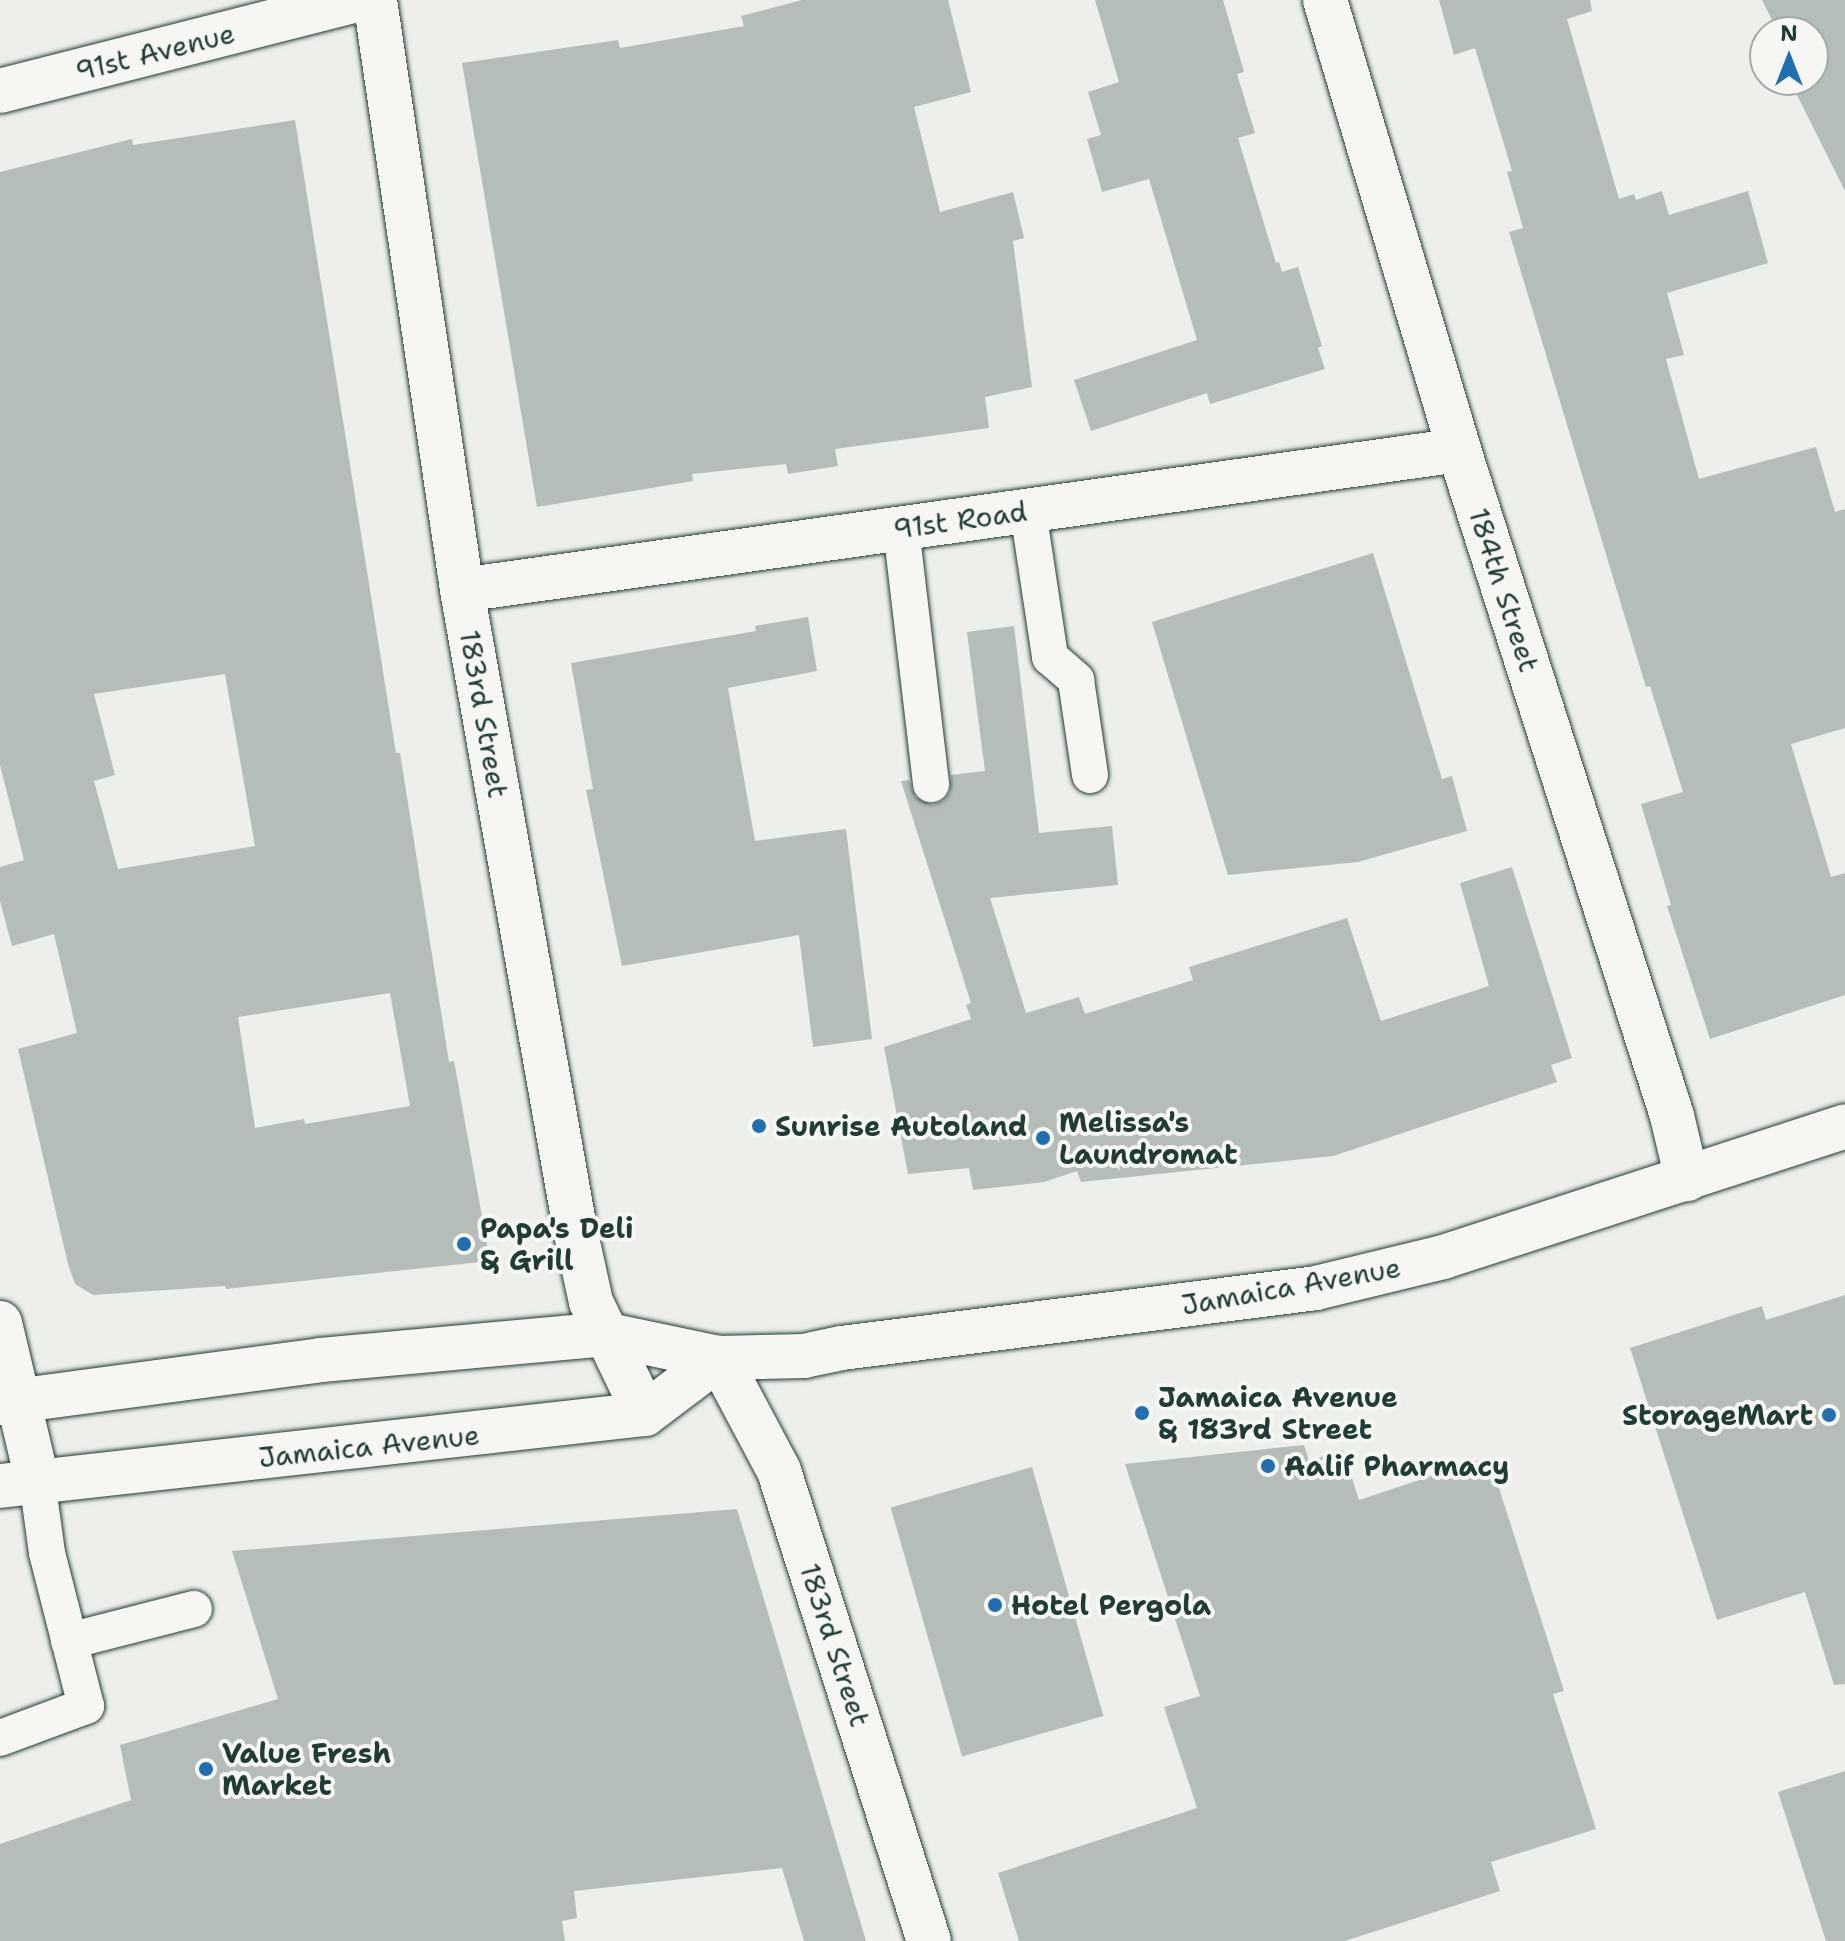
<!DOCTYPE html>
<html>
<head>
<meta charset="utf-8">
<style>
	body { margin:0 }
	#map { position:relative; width:1845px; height:1941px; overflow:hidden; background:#edefea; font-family:"Shantell Sans",sans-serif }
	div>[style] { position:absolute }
	.building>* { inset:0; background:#b4bdb8; transform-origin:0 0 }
	.roads { filter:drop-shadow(0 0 2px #1f3d34) drop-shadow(0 0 2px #1f3d34) }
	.lane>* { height:36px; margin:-18px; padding:0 18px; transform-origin:18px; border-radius:18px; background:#f6f6f2 }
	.street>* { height:44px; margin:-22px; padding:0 22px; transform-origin:22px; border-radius:22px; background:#f6f6f2 }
	.primary>* { height:44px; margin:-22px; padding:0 22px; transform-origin:22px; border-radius:22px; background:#f6f6f2 }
	.dots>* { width:22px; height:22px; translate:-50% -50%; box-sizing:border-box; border:4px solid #f6f6f2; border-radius:50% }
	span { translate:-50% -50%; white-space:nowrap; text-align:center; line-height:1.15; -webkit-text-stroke:8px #f6f6f2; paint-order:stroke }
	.street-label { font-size:28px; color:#1f3d34 }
	.poi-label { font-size:28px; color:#1f3d34; font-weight:700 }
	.left { translate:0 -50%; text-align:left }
	.right { translate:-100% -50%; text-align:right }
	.north { position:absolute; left:1749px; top:16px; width:80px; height:80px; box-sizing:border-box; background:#f6f6f2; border:2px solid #a0aca6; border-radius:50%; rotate:0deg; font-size:22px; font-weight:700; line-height:32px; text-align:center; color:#1f3d34 }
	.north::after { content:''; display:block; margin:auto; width:28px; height:36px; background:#1f6fb2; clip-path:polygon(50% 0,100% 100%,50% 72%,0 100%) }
</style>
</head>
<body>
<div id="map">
	<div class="building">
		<i style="clip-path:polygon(802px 0,948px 0,971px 92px,914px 107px,940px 212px,1013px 192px,1024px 238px,1013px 241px,1032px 387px,985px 397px,989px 428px,835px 449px,838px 466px,788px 474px,786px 464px,692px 474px,693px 481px,537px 507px,462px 63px,618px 40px,620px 48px,744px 26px,741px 16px)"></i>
		<i style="clip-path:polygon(1095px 0,1223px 0,1244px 72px,1237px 74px,1255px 133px,1238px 138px,1276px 263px,1279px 262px,1282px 272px,1298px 267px,1322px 346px,1318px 348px,1325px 369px,1210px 404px,1207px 393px,1091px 431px,1074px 380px,1197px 340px,1149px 179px,1102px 192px,1087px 139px,1101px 135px,1088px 92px,1119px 82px)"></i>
		<i style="clip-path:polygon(1439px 0,1590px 0,1592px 11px,1567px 19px,1619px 199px,1634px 194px,1636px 200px,1662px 191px,1669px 215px,1748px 191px,1768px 263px,1667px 293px,1684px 355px,1666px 359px,1699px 479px,1816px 447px,1835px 512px,1845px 509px,1845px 728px,1791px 744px,1831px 877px,1845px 873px,1845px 995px,1710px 1039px,1667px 906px,1671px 905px,1641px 804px,1683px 792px,1650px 686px,1646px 687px,1509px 232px,1523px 228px,1507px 172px,1512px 171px,1475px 48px,1454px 55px)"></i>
		<i style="clip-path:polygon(1762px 0,1845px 0,1845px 191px,1791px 83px,1813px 80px,1813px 32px,1778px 32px)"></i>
		<i style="clip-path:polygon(evenodd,295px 120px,396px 753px,400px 753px,449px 1062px,454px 1061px,490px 1261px,226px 1289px,225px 1286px,93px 1295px,75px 1284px,68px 1264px,18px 1049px,77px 1033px,54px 934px,12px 946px,0 901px,0 867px,24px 860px,0 765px,0 172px,132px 139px,133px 145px,295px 120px,225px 674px,255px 846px,118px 869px,94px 781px,115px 775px,94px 694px,225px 674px,295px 120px,390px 993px,410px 1106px,305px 1124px,304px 1119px,255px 1128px,238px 1017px,390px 993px)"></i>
		<i style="clip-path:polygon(1373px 553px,1442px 779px,1452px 776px,1467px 831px,1358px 862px,1228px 875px,1152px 622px)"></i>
		<i style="clip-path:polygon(808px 617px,817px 671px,728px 688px,755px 841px,846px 829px,872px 1039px,813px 1047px,799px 935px,622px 966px,586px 790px,593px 789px,571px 663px,756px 631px,755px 626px)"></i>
		<i style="clip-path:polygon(1014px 626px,1039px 833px,1112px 826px,1118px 885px,990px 898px,1026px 1013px,1079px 997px,1085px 1014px,1193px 980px,1189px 967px,1347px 918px,1381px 1021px,1489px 986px,1460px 883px,1512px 867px,1572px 1058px,1551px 1065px,1557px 1082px,1333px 1156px,1081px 1182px,1077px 1171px,1044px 1182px,973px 1190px,969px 1168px,908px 1174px,884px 1047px,971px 1019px,966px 1005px,971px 1003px,901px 781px,909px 780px,915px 797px,933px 805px,943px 801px,950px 793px,951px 775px,985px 771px,967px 632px)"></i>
		<i style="clip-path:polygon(1845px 1295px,1845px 1684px,1834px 1685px,1805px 1592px,1717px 1620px,1630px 1348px,1762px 1306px,1766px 1320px)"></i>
		<i style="clip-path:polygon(1304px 1445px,1309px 1461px,1343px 1450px,1359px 1500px,1489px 1457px,1564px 1691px,1553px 1694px,1596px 1829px,1491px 1862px,1500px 1891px,1345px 1941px,1019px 1941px,998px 1873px,1197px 1808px,1164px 1707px,1200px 1696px,1125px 1464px)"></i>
		<i style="left:1032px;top:1467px;width:259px;height:147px;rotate:74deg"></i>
		<i style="clip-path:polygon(737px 1509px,866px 1941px,804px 1941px,782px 1868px,574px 1891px,577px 1918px,562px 1921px,565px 1941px,0 1941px,0 1844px,131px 1800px,120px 1745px,278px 1699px,232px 1551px)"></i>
		<i style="clip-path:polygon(1845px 1771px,1845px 1941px,1826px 1941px,1778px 1792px)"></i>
	</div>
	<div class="roads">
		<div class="lane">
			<i style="left:1028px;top:511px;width:148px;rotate:81.4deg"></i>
			<i style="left:1050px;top:657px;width:35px;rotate:41deg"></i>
			<i style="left:1076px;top:680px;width:96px;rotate:81.6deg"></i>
			<i style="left:901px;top:528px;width:258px;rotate:83.3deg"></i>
			<i style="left:69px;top:1641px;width:129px;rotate:-14.4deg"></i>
			<i style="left:0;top:1738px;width:92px;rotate:-20.4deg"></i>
			<i style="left:86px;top:1706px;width:158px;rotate:-104.3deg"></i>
			<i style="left:47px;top:1553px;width:74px;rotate:-97.8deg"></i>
		</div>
		<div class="street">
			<i style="left:375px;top:0;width:596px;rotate:81.61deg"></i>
			<i style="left:462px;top:590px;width:649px;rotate:79.97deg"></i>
			<i style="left:575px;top:1229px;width:75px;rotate:77.6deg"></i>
			<i style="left:591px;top:1302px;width:124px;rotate:64.3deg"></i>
			<i style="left:1325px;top:0;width:470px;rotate:73.4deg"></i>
			<i style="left:1459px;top:450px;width:699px;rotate:72.26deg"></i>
			<i style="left:1672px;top:1116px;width:65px;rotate:76.6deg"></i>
			<i style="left:0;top:91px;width:368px;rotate:-14.3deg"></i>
			<i style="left:462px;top:590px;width:1007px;rotate:-7.99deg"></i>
			<i style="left:0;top:1323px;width:161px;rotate:76.7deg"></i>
			<i style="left:719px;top:1358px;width:128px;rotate:62deg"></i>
			<i style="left:779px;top:1471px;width:493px;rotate:72.3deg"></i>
		</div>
		<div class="primary">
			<i style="left:0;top:1403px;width:324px;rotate:-7.6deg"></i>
			<i style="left:321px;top:1360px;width:284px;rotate:-5.2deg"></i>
			<i style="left:604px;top:1334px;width:117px;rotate:11.8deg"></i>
			<i style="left:719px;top:1358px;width:85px;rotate:-1.3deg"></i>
			<i style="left:804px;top:1356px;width:39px;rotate:-12deg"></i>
			<i style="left:842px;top:1348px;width:478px;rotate:-7.2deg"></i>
			<i style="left:1316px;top:1288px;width:131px;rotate:-13.7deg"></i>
			<i style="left:1443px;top:1257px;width:423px;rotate:-18deg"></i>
			<i style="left:0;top:1486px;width:649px;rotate:-6.37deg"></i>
			<i style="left:645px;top:1414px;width:93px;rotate:-37.1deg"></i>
		</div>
	</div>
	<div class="dots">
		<i style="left:759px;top:1126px;background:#1f6fb2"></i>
		<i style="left:1043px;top:1138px;background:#1f6fb2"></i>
		<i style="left:464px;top:1244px;background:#1f6fb2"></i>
		<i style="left:1142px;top:1413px;background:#1f6fb2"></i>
		<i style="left:1829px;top:1415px;background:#1f6fb2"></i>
		<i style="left:1268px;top:1466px;background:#1f6fb2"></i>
		<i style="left:995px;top:1605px;background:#1f6fb2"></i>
		<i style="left:206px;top:1769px;background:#1f6fb2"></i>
	</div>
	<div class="street-label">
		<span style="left:155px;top:52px;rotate:-14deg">91st Avenue</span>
		<span style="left:960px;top:520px;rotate:-8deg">91st Road</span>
		<span style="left:1504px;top:590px;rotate:72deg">184th Street</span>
		<span style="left:484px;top:714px;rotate:80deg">183rd Street</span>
		<span style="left:1291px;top:1286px;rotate:-10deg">Jamaica Avenue</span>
		<span style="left:369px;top:1446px;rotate:-6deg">Jamaica Avenue</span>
		<span style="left:835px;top:1645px;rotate:72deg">183rd Street</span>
	</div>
	<div class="poi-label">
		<span class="left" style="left:1059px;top:1138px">Melissa's<br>Laundromat</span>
		<span class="left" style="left:775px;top:1126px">Sunrise Autoland</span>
		<span class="left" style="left:480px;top:1244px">Papa's Deli<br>&amp; Grill</span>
		<span class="left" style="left:1158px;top:1413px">Jamaica Avenue<br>&amp; 183rd Street</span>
		<span class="right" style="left:1813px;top:1415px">StorageMart</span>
		<span class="left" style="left:1284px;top:1466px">Aalif Pharmacy</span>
		<span class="left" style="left:1011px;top:1605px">Hotel Pergola</span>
		<span class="left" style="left:222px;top:1769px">Value Fresh<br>Market</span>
	</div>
	<div class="north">N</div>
</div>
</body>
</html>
